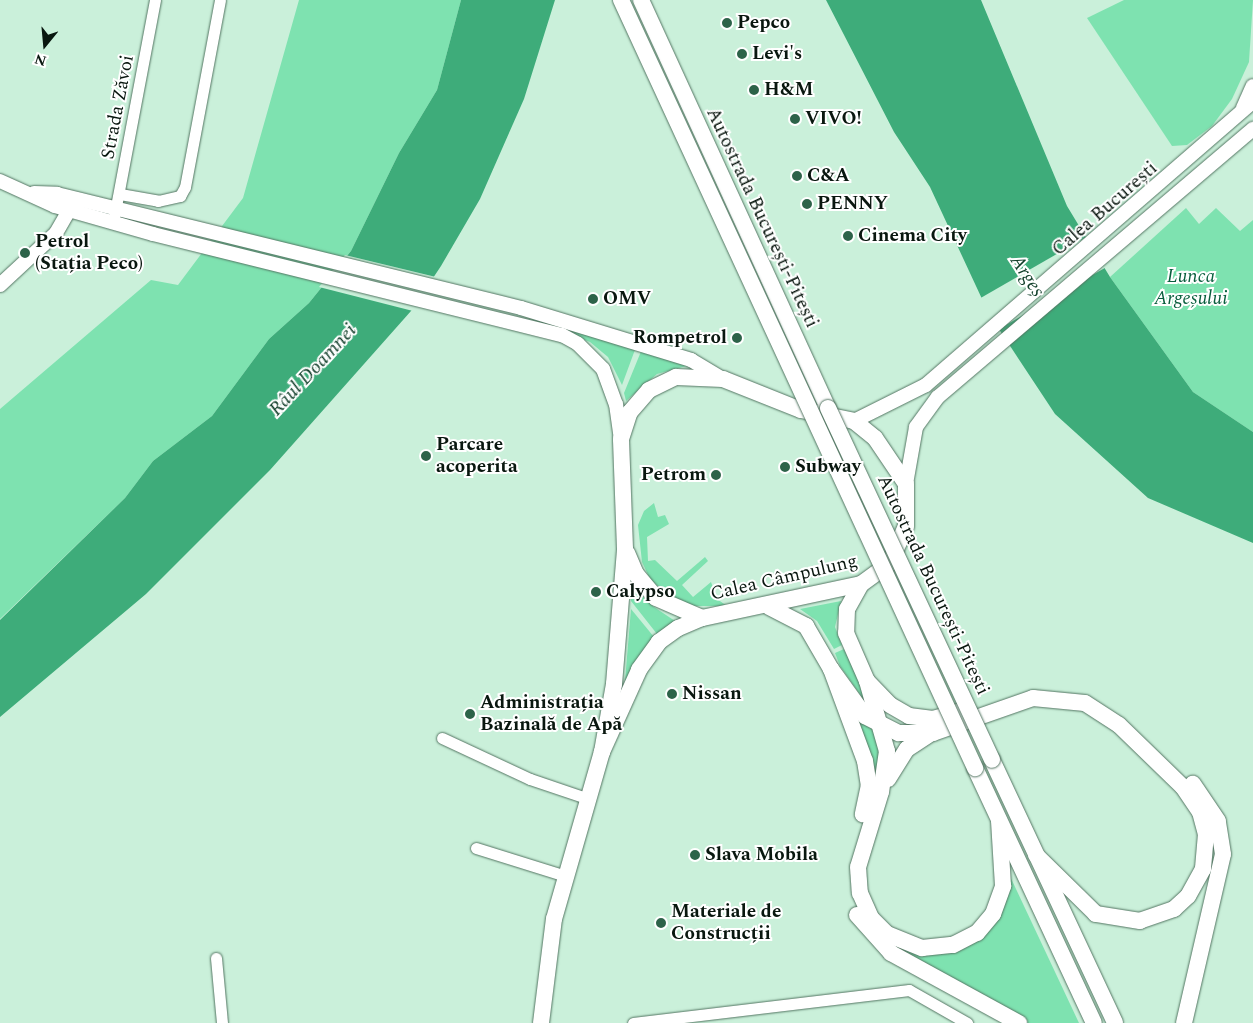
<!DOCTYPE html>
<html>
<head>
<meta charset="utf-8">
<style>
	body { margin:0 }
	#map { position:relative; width:1253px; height:1023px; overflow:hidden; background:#caf0da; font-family:Spectral,serif }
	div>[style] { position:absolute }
	.green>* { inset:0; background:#7ee2b0 }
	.water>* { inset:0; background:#3eac7a }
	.pier>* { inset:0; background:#caf0da; transform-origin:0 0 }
	.roads { filter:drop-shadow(0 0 1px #537562) drop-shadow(0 0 1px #537562) }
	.minor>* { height:11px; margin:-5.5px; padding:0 5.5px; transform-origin:5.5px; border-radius:5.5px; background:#fff }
	.major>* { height:14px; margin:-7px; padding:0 7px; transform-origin:7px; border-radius:7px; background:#fff }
	.highway>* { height:16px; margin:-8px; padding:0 8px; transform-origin:8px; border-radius:8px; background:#fff }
	.bridges { filter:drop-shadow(0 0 1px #537562) drop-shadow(0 0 1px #537562) }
	.highway-bridge>* { height:16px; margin:-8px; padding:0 8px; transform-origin:8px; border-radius:8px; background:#fff }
	.dots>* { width:14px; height:14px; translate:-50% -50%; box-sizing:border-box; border:2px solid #fff; border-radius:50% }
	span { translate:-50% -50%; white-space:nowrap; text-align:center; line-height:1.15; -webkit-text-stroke:4px #fff; paint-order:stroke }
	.poi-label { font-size:19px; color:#09170f; font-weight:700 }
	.left { translate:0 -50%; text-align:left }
	.right { translate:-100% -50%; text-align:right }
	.street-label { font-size:19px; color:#09170f }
	.park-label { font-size:19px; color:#085e3d; font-style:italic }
	.water-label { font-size:20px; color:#0f3d28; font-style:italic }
	.north { position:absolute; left:20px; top:20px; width:50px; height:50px; -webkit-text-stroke:4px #fff; paint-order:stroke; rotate:197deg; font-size:14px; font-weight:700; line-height:20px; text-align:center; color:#09170f }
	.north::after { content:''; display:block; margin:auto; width:18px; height:22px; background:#09170f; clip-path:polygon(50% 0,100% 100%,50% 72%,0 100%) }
</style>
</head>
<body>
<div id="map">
	<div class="green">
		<i style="clip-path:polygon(299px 0,461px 0,437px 90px,399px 153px,351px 251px,309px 303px,269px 339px,212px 416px,153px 461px,125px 498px,0 619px,0 409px,151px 280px,178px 285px,243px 198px)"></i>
		<i style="clip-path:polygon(1124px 0,1253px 0,1249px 62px,1232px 99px,1212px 126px,1187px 145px,1172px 146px,1087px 18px)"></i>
		<i style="clip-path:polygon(1186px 208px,1199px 224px,1216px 208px,1240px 231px,1253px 220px,1253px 432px,1193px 392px,1110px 277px)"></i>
		<i style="clip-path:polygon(528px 318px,636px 347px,622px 385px,608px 357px,590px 342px)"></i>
		<i style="clip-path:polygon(642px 349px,690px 365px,657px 374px,626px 401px,624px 393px)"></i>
		<i style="clip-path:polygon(654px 503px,658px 517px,665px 515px,669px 524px,647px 537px,648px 561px,655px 560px,677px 581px,705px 557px,708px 561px,682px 585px,693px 597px,711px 582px,717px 599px,727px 606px,692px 606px,670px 597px,650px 579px,642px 562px,638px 525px,644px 511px)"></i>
		<i style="clip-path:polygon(635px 589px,654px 607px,678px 623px,657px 634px,631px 601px,631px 590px)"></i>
		<i style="clip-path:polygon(841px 601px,835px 627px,842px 645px,834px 649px,817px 621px,800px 609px)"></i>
		<i style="clip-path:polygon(631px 609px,654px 637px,625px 681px)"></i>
		<i style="clip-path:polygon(844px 649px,854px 670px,873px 713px,840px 666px,835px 653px)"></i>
		<i style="clip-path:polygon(851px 706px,873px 726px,884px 751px,876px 774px)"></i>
		<i style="clip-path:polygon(1008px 872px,1079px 1023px,1025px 1023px,886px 940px,972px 941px)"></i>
	</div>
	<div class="water">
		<i style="clip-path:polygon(461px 0,555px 0,524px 99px,480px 199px,441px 266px,411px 311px,270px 470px,146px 594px,0 717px,0 620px,125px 498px,153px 461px,212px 416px,269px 339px,309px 303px,351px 251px,399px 153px,437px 90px)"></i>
		<i style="clip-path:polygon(826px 0,981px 0,1067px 206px,1110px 277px,1193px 392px,1253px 432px,1253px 543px,1148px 498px,1055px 414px,989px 314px,930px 187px,894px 132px)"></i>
	</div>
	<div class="pier">
		<i style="left:1088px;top:236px;width:36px;height:129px;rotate:60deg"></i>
		<i style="clip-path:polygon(345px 255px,436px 277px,413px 311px,319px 287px)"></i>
	</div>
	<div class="roads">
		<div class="minor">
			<i style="left:120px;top:194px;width:39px;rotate:10deg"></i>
			<i style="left:158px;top:201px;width:23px;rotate:-13deg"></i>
			<i style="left:180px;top:196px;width:10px;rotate:-61deg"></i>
			<i style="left:185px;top:187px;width:190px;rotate:-79.4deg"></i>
			<i style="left:114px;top:217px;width:221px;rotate:-79.3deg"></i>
			<i style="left:442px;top:738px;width:97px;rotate:25deg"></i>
			<i style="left:530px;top:779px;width:62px;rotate:18.7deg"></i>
			<i style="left:476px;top:848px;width:94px;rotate:17.3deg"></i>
			<i style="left:216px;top:958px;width:65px;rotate:84.7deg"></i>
			<i style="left:633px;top:1023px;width:278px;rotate:-6.8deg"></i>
			<i style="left:909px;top:990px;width:67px;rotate:29.6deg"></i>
		</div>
		<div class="major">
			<i style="left:1243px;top:108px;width:24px;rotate:-66deg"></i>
			<i style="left:0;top:181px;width:60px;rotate:24.4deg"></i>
			<i style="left:55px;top:206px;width:102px;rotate:15.9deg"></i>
			<i style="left:153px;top:234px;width:421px;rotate:13.9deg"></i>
			<i style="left:562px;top:335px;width:18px;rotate:29deg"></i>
			<i style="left:578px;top:344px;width:35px;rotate:45deg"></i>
			<i style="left:603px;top:369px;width:37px;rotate:70deg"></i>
			<i style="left:616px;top:404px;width:35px;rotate:82deg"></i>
			<i style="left:34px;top:193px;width:23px;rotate:2deg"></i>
			<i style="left:57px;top:194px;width:478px;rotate:13.8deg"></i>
			<i style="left:521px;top:308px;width:178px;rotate:17deg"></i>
			<i style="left:691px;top:360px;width:37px;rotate:31deg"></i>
			<i style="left:0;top:285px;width:76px;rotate:-42.9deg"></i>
			<i style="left:56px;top:233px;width:34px;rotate:-60deg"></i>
			<i style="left:854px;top:421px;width:80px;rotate:-26.6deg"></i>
			<i style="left:926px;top:385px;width:432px;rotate:-40.9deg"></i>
			<i style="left:906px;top:484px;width:58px;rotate:-80deg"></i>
			<i style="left:916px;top:427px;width:37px;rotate:-54deg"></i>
			<i style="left:938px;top:397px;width:414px;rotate:-40.4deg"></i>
		</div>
		<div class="highway">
			<i style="left:641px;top:0;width:449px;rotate:65.4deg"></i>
			<i style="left:627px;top:553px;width:23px;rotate:67deg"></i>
			<i style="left:636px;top:574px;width:31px;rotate:50deg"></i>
			<i style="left:656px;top:598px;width:50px;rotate:23.5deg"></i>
			<i style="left:861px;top:584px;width:29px;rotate:119deg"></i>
			<i style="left:847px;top:609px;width:24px;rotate:92deg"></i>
			<i style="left:846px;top:633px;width:52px;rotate:66.4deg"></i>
			<i style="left:867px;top:681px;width:73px;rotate:74.1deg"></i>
			<i style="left:887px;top:751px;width:41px;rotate:98.3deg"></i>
			<i style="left:881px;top:792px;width:78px;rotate:107deg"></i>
			<i style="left:858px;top:867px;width:26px;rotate:86deg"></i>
			<i style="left:860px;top:893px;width:27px;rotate:66deg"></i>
			<i style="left:871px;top:918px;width:23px;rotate:45deg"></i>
			<i style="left:887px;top:934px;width:38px;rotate:22deg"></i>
			<i style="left:922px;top:948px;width:31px;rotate:-6deg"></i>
			<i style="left:953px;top:945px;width:27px;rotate:-27deg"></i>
			<i style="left:977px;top:933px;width:25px;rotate:-50deg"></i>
			<i style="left:993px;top:914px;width:30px;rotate:-70deg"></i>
			<i style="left:1003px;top:886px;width:65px;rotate:-93.5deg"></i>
			<i style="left:769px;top:607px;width:42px;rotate:27.2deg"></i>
			<i style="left:806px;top:626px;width:50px;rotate:59.8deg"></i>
			<i style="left:831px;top:669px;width:98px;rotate:69.7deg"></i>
			<i style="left:865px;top:761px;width:24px;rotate:81deg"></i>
			<i style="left:869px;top:785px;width:30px;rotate:102deg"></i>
			<i style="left:831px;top:669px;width:58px;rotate:54.1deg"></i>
			<i style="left:865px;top:716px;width:38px;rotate:27deg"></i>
			<i style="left:899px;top:733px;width:34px"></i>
			<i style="left:933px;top:733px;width:106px;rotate:-19.3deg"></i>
			<i style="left:1033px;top:698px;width:52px;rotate:5.5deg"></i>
			<i style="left:1085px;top:703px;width:40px;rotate:32.9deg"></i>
			<i style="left:1119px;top:725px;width:89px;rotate:44.1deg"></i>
			<i style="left:1183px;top:787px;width:30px;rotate:56deg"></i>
			<i style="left:1200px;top:812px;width:23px;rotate:75deg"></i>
			<i style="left:1206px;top:834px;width:35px;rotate:95deg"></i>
			<i style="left:1203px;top:869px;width:31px;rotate:119deg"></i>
			<i style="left:1188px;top:896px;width:19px;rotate:137deg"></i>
			<i style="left:1174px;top:909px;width:36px;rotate:161deg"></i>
			<i style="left:1140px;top:921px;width:45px;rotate:-171deg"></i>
			<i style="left:1096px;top:914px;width:84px;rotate:-135.5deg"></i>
			<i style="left:867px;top:681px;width:33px;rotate:46deg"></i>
			<i style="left:890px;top:705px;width:22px;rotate:30deg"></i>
			<i style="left:909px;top:716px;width:24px;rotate:7deg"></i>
			<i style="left:933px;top:719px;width:25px;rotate:-16deg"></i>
			<i style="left:992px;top:760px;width:290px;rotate:64.9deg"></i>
			<i style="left:975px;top:768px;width:281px;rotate:65deg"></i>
			<i style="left:888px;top:779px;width:36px;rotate:-58deg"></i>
			<i style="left:907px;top:749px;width:30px;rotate:-33deg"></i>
			<i style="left:857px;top:915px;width:51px;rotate:48.2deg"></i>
			<i style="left:891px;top:953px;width:146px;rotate:28.7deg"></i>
			<i style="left:541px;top:1023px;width:105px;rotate:-82.9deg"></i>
			<i style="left:554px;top:919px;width:174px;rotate:-74deg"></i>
			<i style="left:602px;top:752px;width:69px;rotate:-80deg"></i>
			<i style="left:614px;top:684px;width:135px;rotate:-85.3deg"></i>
			<i style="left:625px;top:549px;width:110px;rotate:-92.1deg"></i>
			<i style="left:621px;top:439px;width:28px;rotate:-72deg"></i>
			<i style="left:630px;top:412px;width:29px;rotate:-49deg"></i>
			<i style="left:649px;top:390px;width:30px;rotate:-26deg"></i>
			<i style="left:676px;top:377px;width:47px;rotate:2.4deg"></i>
			<i style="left:723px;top:379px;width:84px;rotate:21.7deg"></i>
			<i style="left:801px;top:410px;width:54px;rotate:11.7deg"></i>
			<i style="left:854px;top:421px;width:27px;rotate:39deg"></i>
			<i style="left:875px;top:438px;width:55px;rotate:56deg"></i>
			<i style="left:906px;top:484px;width:42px;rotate:90deg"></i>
			<i style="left:906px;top:526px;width:40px;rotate:113.4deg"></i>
			<i style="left:890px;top:563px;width:36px;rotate:144deg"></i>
			<i style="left:861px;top:584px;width:163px;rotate:167.9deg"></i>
			<i style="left:702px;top:618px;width:26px;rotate:157deg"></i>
			<i style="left:678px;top:628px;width:24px;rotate:144deg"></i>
			<i style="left:659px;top:642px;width:34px;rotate:126deg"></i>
			<i style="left:639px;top:670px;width:90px;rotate:114.3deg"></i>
			<i style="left:1184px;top:1023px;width:173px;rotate:-77deg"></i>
			<i style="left:1223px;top:854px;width:33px;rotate:-99deg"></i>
			<i style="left:1218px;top:821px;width:45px;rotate:-124deg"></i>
		</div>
	</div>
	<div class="bridges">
		<div class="highway-bridge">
			<i style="left:621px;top:0;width:846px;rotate:65.25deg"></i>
			<i style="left:828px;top:408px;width:388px;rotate:65deg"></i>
		</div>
	</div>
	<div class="dots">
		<i style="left:727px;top:23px;background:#2d6349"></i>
		<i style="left:742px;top:54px;background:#2d6349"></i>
		<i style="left:754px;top:90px;background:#2d6349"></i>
		<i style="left:795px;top:119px;background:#2d6349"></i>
		<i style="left:797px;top:176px;background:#2d6349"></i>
		<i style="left:807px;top:204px;background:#2d6349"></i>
		<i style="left:848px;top:236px;background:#2d6349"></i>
		<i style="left:25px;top:253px;background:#2d6349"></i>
		<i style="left:593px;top:299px;background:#2d6349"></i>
		<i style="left:737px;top:338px;background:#2d6349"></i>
		<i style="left:426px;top:456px;background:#2d6349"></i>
		<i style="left:785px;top:467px;background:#2d6349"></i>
		<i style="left:716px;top:475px;background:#2d6349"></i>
		<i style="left:596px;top:592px;background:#2d6349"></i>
		<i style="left:672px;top:694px;background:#2d6349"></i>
		<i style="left:470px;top:714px;background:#2d6349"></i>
		<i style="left:695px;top:855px;background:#2d6349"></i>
		<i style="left:661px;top:923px;background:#2d6349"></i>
	</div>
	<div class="poi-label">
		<span class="left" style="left:737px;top:23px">Pepco</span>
		<span class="left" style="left:752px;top:54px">Levi's</span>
		<span class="left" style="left:764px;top:90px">H&amp;M</span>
		<span class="left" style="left:805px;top:119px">VIVO!</span>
		<span class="left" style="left:807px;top:176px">C&amp;A</span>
		<span class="left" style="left:817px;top:204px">PENNY</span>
		<span class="left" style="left:858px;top:236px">Cinema City</span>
		<span class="left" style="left:35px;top:253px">Petrol<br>(Stația Peco)</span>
		<span class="left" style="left:603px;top:299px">OMV</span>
		<span class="right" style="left:727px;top:338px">Rompetrol</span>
		<span class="left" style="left:436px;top:456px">Parcare<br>acoperita</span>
		<span class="left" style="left:795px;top:467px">Subway</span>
		<span class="right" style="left:706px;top:475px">Petrom</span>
		<span class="left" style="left:606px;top:592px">Calypso</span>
		<span class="left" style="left:682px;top:694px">Nissan</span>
		<span class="left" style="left:480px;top:714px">Administrația<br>Bazinală de Apă</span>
		<span class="left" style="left:705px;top:855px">Slava Mobila</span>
		<span class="left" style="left:671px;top:923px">Materiale de<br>Construcții</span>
	</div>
	<div class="street-label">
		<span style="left:118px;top:107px;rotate:-79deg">Strada Zăvoi</span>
		<span style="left:1105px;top:209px;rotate:-41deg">Calea București</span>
		<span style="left:762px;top:218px;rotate:65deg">Autostrada București-Pitești</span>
		<span style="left:784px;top:578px;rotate:-13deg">Calea Câmpulung</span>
		<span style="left:933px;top:585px;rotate:65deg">Autostrada București-Pitești</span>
	</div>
	<div class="park-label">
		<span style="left:1191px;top:288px">Lunca<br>Argeșului</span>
	</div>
	<div class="water-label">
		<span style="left:1027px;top:276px;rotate:57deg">Argeș</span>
		<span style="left:313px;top:370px;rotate:-47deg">Râul Doamnei</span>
	</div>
	<div class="north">N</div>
</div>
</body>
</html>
